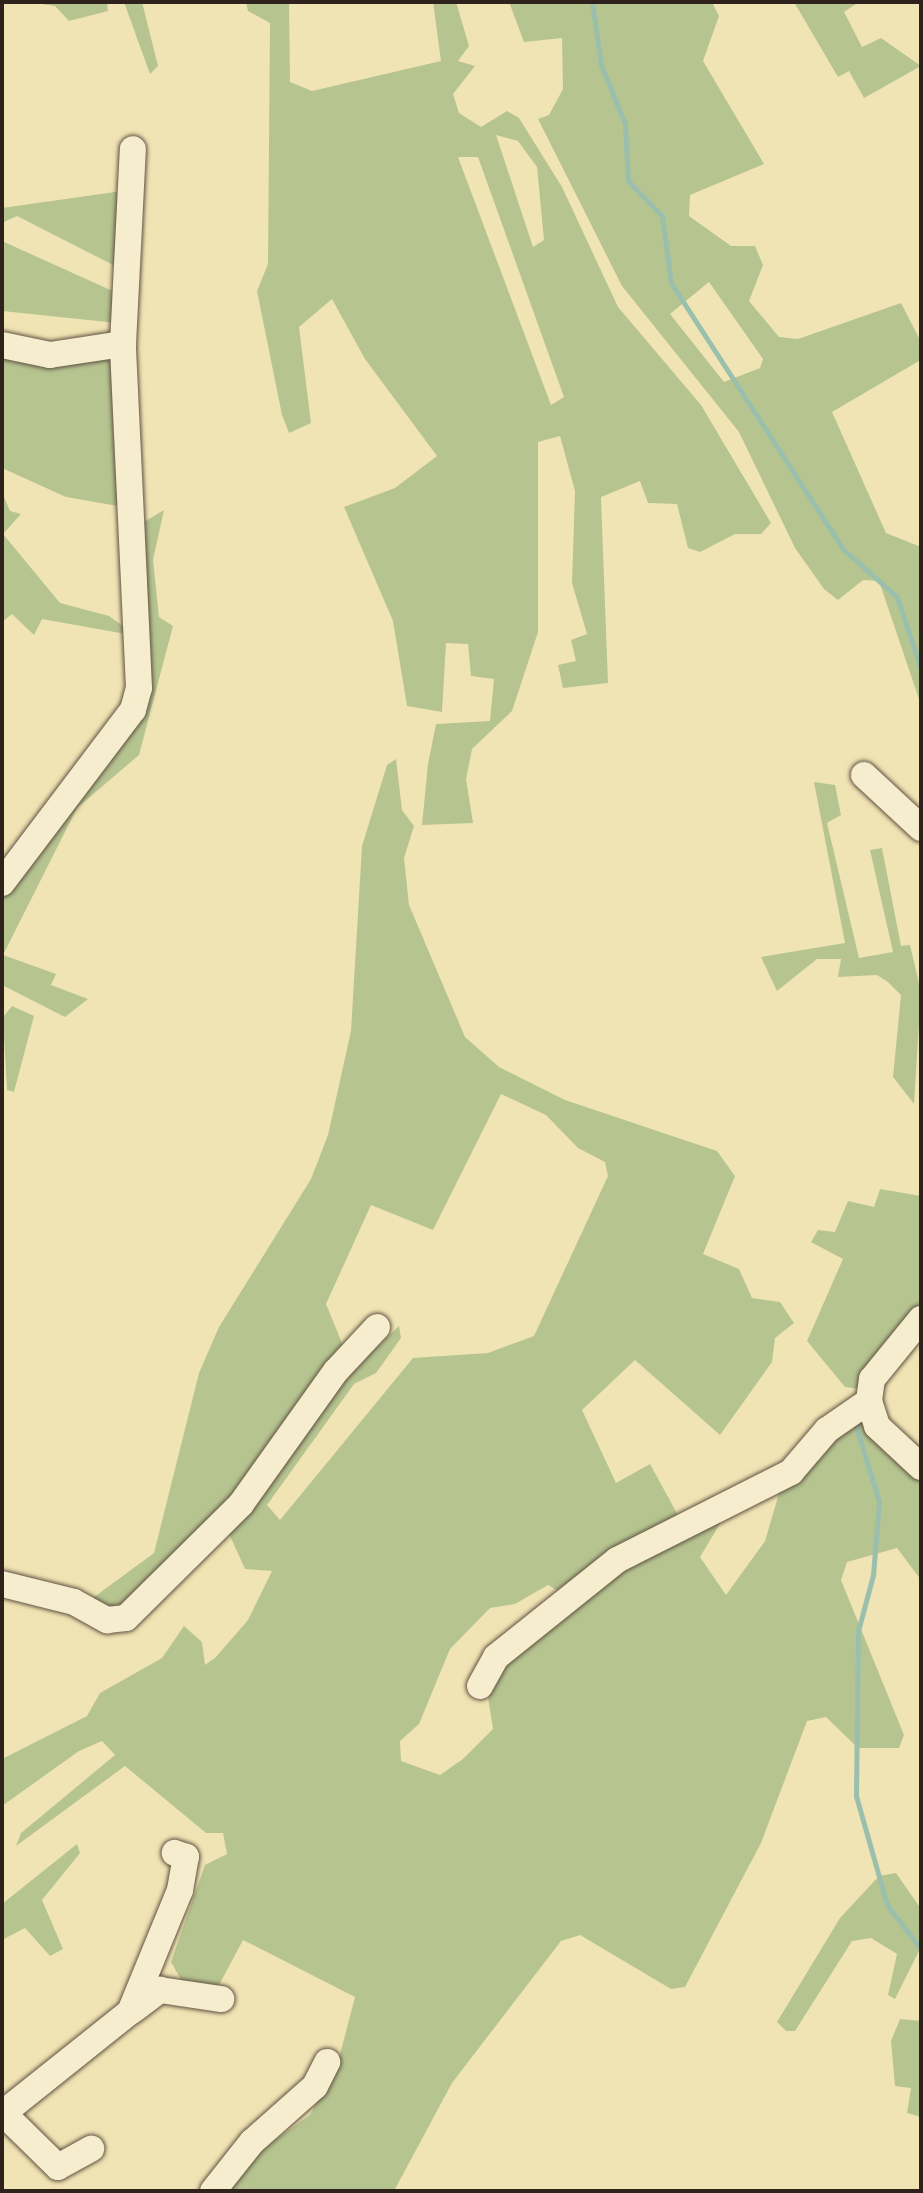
<!DOCTYPE html>
<html>
<head>
<meta charset="utf-8">
<style>
	body { margin:0 }
	#map { position:relative; width:923px; height:2193px; overflow:hidden; background:#f1e4b4; font-family:"Libre Bodoni",serif }
	div>[style] { position:absolute }
	.green>* { inset:0; background:#b6c590 }
	.stream>* { height:5px; margin:-2.5px; padding:0 2.5px; transform-origin:2.5px; border-radius:2.5px; background:#9bbfad }
	.roads { filter:drop-shadow(0 0 2px #605243) drop-shadow(0 0 2px #605243) }
	.minor>* { height:26px; margin:-13px; padding:0 13px; transform-origin:13px; border-radius:13px; background:#f6edce }
	span { translate:-50% -50%; white-space:nowrap; text-align:center; line-height:1.15; -webkit-text-stroke:6px #f6edce; paint-order:stroke }
	.frame { position:absolute; inset:0; border:4px solid #2f221d; pointer-events:none }
</style>
</head>
<body>
<div id="map">
	<div class="green">
		<i style="clip-path:polygon(29px 2px,107px 2px,108px 11px,69px 21px,55px 6px)"></i>
		<i style="clip-path:polygon(124px 2px,142px 2px,158px 66px,150px 74px)"></i>
		<i style="clip-path:polygon(evenodd,246px 2px,289px 2px,290px 82px,312px 91px,441px 61px,433px 2px,456px 2px,469px 46px,458px 61px,475px 66px,453px 94px,459px 113px,481px 127px,507px 111px,519px 118px,562px 187px,618px 307px,701px 405px,771px 523px,761px 534px,735px 534px,700px 552px,688px 548px,677px 504px,648px 503px,640px 481px,601px 497px,608px 683px,563px 688px,558px 665px,576px 661px,571px 640px,587px 634px,572px 583px,575px 491px,560px 436px,538px 442px,538px 632px,512px 711px,472px 749px,466px 779px,473px 823px,422px 825px,428px 764px,436px 724px,490px 721px,494px 679px,471px 676px,468px 644px,446px 643px,442px 712px,407px 706px,393px 621px,344px 507px,395px 488px,437px 456px,365px 359px,332px 299px,299px 327px,311px 423px,289px 433px,282px 415px,257px 291px,268px 264px,270px 23px,248px 11px,246px 2px,496px 135px,518px 141px,537px 167px,544px 240px,533px 247px,496px 135px,246px 2px,458px 157px,478px 157px,564px 397px,551px 405px,458px 157px)"></i>
		<i style="clip-path:polygon(evenodd,509px 2px,712px 2px,719px 16px,703px 61px,764px 164px,690px 195px,689px 216px,731px 246px,755px 246px,763px 265px,749px 301px,779px 337px,798px 339px,901px 303px,921px 342px,919px 361px,832px 412px,886px 533px,921px 547px,921px 705px,879px 581px,863px 580px,838px 600px,824px 589px,795px 548px,739px 432px,622px 286px,538px 119px,549px 115px,563px 89px,562px 38px,524px 42px,509px 2px,709px 282px,763px 359px,760px 368px,724px 382px,670px 314px,709px 282px)"></i>
		<i style="clip-path:polygon(794px 2px,859px 2px,844px 12px,862px 47px,881px 38px,921px 66px,864px 98px,849px 71px,838px 77px)"></i>
		<i style="clip-path:polygon(122px 191px,117px 267px,17px 216px,2px 223px,2px 208px)"></i>
		<i style="clip-path:polygon(2px 241px,117px 293px,117px 323px,2px 311px)"></i>
		<i style="clip-path:polygon(2px 353px,114px 353px,129px 508px,66px 497px,2px 468px)"></i>
		<i style="clip-path:polygon(2px 492px,10px 511px,21px 514px,3px 534px,60px 603px,109px 616px,137px 636px,42px 619px,34px 635px,12px 614px,2px 622px)"></i>
		<i style="clip-path:polygon(164px 510px,153px 560px,159px 617px,173px 626px,139px 755px,77px 808px,3px 955px,56px 974px,51px 985px,88px 999px,65px 1017px,2px 985px,2px 895px,151px 676px,144px 522px)"></i>
		<i style="clip-path:polygon(396px 759px,402px 810px,414px 826px,404px 858px,409px 905px,465px 1037px,499px 1067px,565px 1100px,717px 1151px,735px 1176px,703px 1254px,739px 1269px,752px 1298px,780px 1302px,794px 1323px,775px 1338px,772px 1362px,720px 1435px,635px 1360px,582px 1410px,616px 1483px,650px 1464px,679px 1517px,560px 1592px,548px 1585px,515px 1604px,490px 1608px,450px 1649px,419px 1724px,400px 1741px,401px 1761px,440px 1775px,463px 1759px,493px 1729px,488px 1697px,499px 1667px,619px 1563px,727px 1512px,700px 1557px,726px 1595px,765px 1541px,780px 1490px,859px 1406px,921px 1470px,921px 1580px,897px 1548px,847px 1562px,841px 1580px,904px 1735px,899px 1748px,858px 1748px,826px 1717px,807px 1721px,761px 1843px,685px 1987px,671px 1989px,580px 1935px,561px 1941px,452px 2083px,394px 2191px,224px 2191px,243px 2163px,310px 2115px,337px 2066px,355px 1997px,243px 1940px,219px 1985px,187px 1990px,171px 1962px,205px 1865px,227px 1854px,223px 1833px,206px 1833px,125px 1766px,16px 1846px,21px 1833px,115px 1755px,102px 1741px,79px 1751px,2px 1806px,2px 1759px,87px 1716px,100px 1693px,162px 1658px,184px 1626px,202px 1642px,205px 1665px,216px 1657px,248px 1620px,272px 1571px,245px 1569px,226px 1527px,325px 1397px,399px 1326px,401px 1338px,376px 1373px,354px 1384px,267px 1505px,280px 1520px,413px 1358px,488px 1353px,534px 1336px,608px 1176px,605px 1162px,578px 1148px,546px 1115px,501px 1094px,433px 1230px,371px 1205px,326px 1304px,344px 1348px,255px 1480px,126px 1612px,86px 1603px,154px 1553px,199px 1373px,219px 1327px,311px 1179px,328px 1135px,351px 1031px,362px 846px,387px 765px)"></i>
		<i style="clip-path:polygon(814px 782px,835px 785px,841px 815px,827px 823px,859px 958px,893px 952px,870px 850px,882px 848px,901px 946px,910px 945px,921px 992px,914px 1104px,893px 1077px,901px 995px,888px 982px,877px 975px,838px 977px,841px 959px,817px 959px,777px 991px,761px 957px,845px 943px)"></i>
		<i style="clip-path:polygon(12px 1006px,34px 1016px,14px 1092px,7px 1090px,3px 1017px)"></i>
		<i style="clip-path:polygon(880px 1189px,921px 1196px,921px 1313px,860px 1389px,845px 1387px,807px 1341px,843px 1259px,811px 1242px,818px 1230px,835px 1232px,848px 1201px,874px 1207px)"></i>
		<i style="clip-path:polygon(77px 1844px,80px 1853px,42px 1900px,63px 1949px,50px 1956px,25px 1928px,2px 1940px,2px 1904px)"></i>
		<i style="clip-path:polygon(896px 1873px,921px 1909px,921px 1947px,895px 1999px,888px 1995px,897px 1954px,871px 1938px,852px 1941px,795px 2031px,786px 2031px,777px 2022px,840px 1918px,879px 1876px)"></i>
		<i style="clip-path:polygon(900px 2019px,921px 2021px,921px 2117px,907px 2113px,911px 2088px,895px 2086px,891px 2041px)"></i>
	</div>
	<div class="stream">
		<i style="left:592px;top:2px;width:64px;rotate:81.9deg"></i>
		<i style="left:601px;top:65px;width:64px;rotate:67.9deg"></i>
		<i style="left:625px;top:124px;width:57px;rotate:87deg"></i>
		<i style="left:628px;top:181px;width:49px;rotate:45.8deg"></i>
		<i style="left:662px;top:216px;width:68px;rotate:82.3deg"></i>
		<i style="left:671px;top:283px;width:317px;rotate:57.1deg"></i>
		<i style="left:843px;top:549px;width:72px;rotate:41.6deg"></i>
		<i style="left:897px;top:597px;width:76px;rotate:71.6deg"></i>
		<i style="left:854px;top:1420px;width:86px;rotate:73deg"></i>
		<i style="left:879px;top:1502px;width:73px;rotate:94.7deg"></i>
		<i style="left:873px;top:1575px;width:58px;rotate:105deg"></i>
		<i style="left:858px;top:1631px;width:165px;rotate:90.7deg"></i>
		<i style="left:856px;top:1796px;width:113px;rotate:74.1deg"></i>
		<i style="left:887px;top:1905px;width:56px;rotate:52.3deg"></i>
	</div>
	<div class="roads">
		<div class="minor">
			<i style="left:2px;top:345px;width:49px;rotate:11.8deg"></i>
			<i style="left:50px;top:355px;width:74px;rotate:-8.6deg"></i>
			<i style="left:864px;top:775px;width:78px;rotate:42.9deg"></i>
			<i style="left:2px;top:883px;width:217px;rotate:-52.9deg"></i>
			<i style="left:133px;top:710px;width:23px;rotate:-75deg"></i>
			<i style="left:139px;top:688px;width:344px;rotate:-92.7deg"></i>
			<i style="left:123px;top:344px;width:195px;rotate:-87.1deg"></i>
			<i style="left:921px;top:1319px;width:77px;rotate:129.2deg"></i>
			<i style="left:872px;top:1379px;width:22px;rotate:98deg"></i>
			<i style="left:869px;top:1401px;width:26px;rotate:72deg"></i>
			<i style="left:877px;top:1426px;width:60px;rotate:43deg"></i>
			<i style="left:2px;top:1584px;width:74px;rotate:14deg"></i>
			<i style="left:74px;top:1602px;width:38px;rotate:29deg"></i>
			<i style="left:107px;top:1620px;width:19px;rotate:-6deg"></i>
			<i style="left:126px;top:1618px;width:162px;rotate:-44.7deg"></i>
			<i style="left:241px;top:1504px;width:163px;rotate:-54.5deg"></i>
			<i style="left:336px;top:1371px;width:60px;rotate:-47deg"></i>
			<i style="left:480px;top:1686px;width:33px;rotate:-61deg"></i>
			<i style="left:496px;top:1657px;width:155px;rotate:-38.7deg"></i>
			<i style="left:617px;top:1560px;width:195px;rotate:-26.8deg"></i>
			<i style="left:791px;top:1472px;width:55px;rotate:-49.4deg"></i>
			<i style="left:827px;top:1430px;width:51px;rotate:-34.6deg"></i>
			<i style="left:133px;top:2010px;width:34px;rotate:-37deg"></i>
			<i style="left:160px;top:1990px;width:62px;rotate:8.4deg"></i>
			<i style="left:3px;top:2113px;width:77px;rotate:44.5deg"></i>
			<i style="left:58px;top:2167px;width:38px;rotate:-29deg"></i>
			<i style="left:2px;top:2114px;width:164px;rotate:-38.6deg"></i>
			<i style="left:130px;top:2012px;width:132px;rotate:-67.7deg"></i>
			<i style="left:180px;top:1890px;width:34px;rotate:-80deg"></i>
			<i style="left:186px;top:1857px;width:12px;rotate:-160deg"></i>
			<i style="left:213px;top:2191px;width:63px;rotate:-51.5deg"></i>
			<i style="left:252px;top:2142px;width:84px;rotate:-41.6deg"></i>
			<i style="left:315px;top:2086px;width:27px;rotate:-63deg"></i>
		</div>
	</div>
	<div class="frame"></div>
</div>
</body>
</html>
